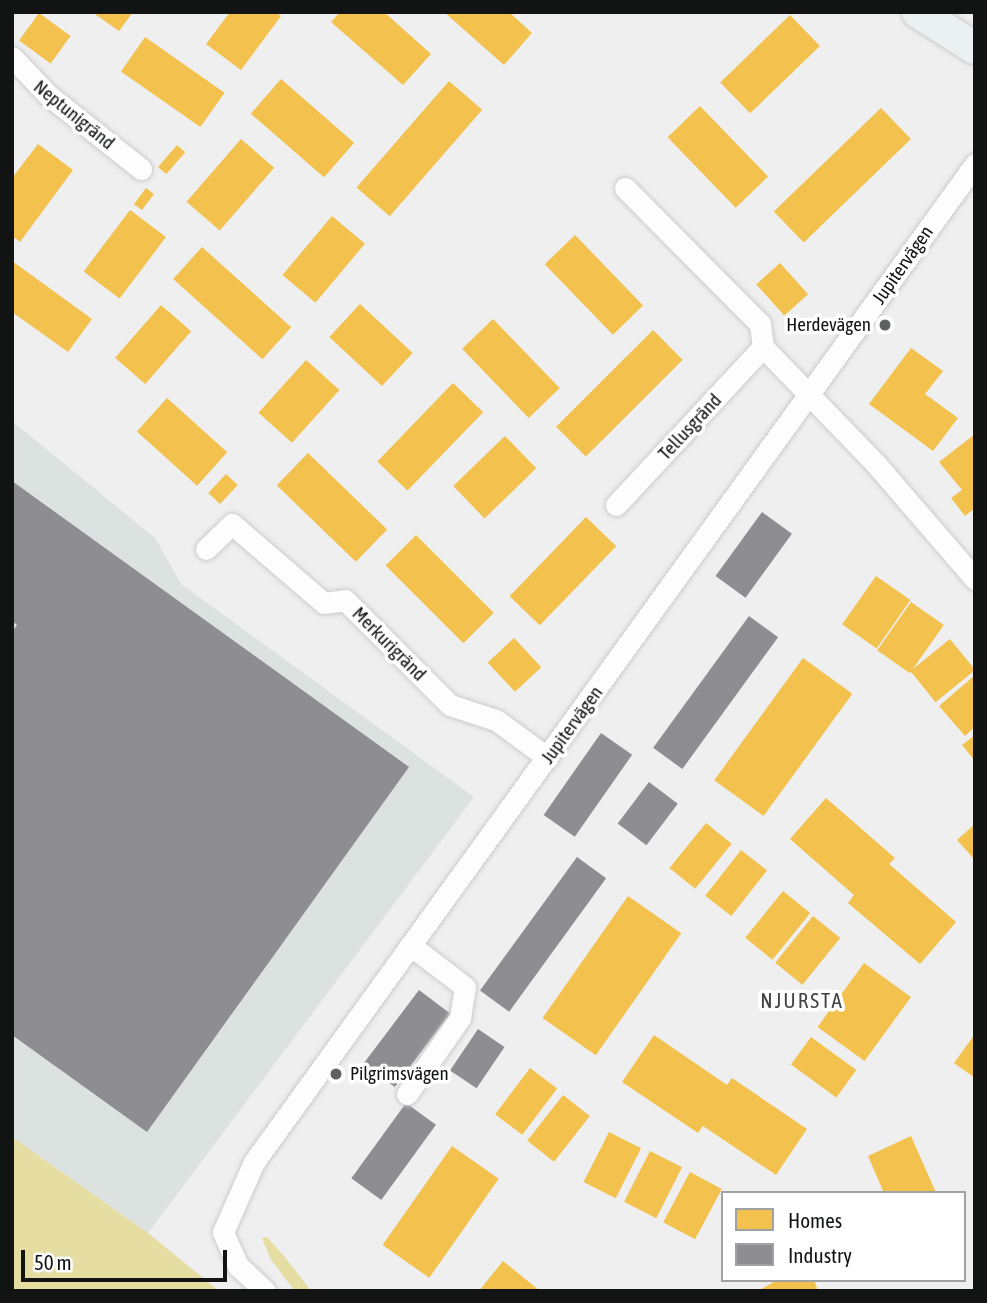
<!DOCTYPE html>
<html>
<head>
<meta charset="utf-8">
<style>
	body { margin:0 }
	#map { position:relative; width:987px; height:1303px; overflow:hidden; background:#eeefee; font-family:"Asap Condensed",sans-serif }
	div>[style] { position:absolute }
	.built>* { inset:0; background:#dce2df }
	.green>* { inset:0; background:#e6dda3 }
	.homes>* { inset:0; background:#f2c14e; transform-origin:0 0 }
	.industry>* { inset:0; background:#8d8d92; transform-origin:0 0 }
	.roads { filter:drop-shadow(0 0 2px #cbcccb) drop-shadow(0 0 2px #cbcccb) }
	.street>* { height:21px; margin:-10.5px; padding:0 10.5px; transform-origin:10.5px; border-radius:10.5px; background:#fcfdfc }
	.secondary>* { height:32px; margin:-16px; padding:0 16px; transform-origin:16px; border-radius:16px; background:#ebf1f1 }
	.dots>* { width:19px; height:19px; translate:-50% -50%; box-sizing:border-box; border:4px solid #fff; border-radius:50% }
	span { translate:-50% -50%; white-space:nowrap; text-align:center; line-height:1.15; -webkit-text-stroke:7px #fff; paint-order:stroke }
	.street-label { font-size:19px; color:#121313 }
	.poi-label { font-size:19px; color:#121313 }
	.right { translate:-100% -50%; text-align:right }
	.left { translate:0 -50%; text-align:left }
	.neighbourhood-label { font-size:21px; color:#424443; letter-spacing:2px }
	.frame { position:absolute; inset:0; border:14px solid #121313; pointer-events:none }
	.legend { position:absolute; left:721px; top:1191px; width:245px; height:91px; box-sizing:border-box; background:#fff; border:2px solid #a0a1a1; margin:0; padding:9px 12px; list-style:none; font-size:21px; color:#121313 }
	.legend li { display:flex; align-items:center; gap:14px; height:35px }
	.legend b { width:35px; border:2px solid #a0a1a1 }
	.scale { position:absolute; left:21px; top:1250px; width:206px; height:32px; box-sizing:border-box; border:4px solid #121313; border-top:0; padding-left:9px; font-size:21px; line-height:24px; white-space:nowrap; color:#121313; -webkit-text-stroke:5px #fff; paint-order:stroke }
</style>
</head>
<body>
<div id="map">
	<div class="built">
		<i style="clip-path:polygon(12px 421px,155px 538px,181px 584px,474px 797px,148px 1233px,12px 1137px)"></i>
	</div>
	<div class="green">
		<i style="clip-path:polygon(12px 1137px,148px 1233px,219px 1291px,12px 1291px)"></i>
		<i style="clip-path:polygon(267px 1237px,284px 1256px,311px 1291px,295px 1291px,290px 1285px,270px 1258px,262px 1238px)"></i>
	</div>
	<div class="homes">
		<i style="clip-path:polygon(92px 12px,133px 12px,119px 31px)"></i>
		<i style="clip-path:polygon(230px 12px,275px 12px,281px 16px,241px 70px,206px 44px)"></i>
		<i style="clip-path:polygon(340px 12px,384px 12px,431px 54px,403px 85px,331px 22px)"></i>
		<i style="clip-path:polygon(444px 12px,509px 12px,532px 33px,504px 65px)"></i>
		<i style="left:39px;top:13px;width:39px;height:34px;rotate:36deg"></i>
		<i style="left:790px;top:15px;width:43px;height:97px;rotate:46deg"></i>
		<i style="left:145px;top:37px;width:97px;height:42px;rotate:35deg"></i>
		<i style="left:281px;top:79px;width:97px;height:46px;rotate:41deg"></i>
		<i style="left:449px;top:81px;width:44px;height:141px;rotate:41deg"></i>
		<i style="left:700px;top:106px;width:98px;height:45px;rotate:46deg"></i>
		<i style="left:881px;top:108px;width:43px;height:149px;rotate:46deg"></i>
		<i style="left:241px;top:139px;width:44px;height:83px;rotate:41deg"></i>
		<i style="clip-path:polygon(38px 144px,73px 170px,20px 242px,12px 236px,12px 178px)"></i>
		<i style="left:177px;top:145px;width:11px;height:29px;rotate:41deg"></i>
		<i style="left:146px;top:188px;width:10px;height:20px;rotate:37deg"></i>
		<i style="left:130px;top:210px;width:45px;height:77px;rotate:37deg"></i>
		<i style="left:332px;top:216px;width:43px;height:77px;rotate:40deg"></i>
		<i style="left:575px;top:235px;width:98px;height:42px;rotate:46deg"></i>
		<i style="left:202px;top:247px;width:120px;height:43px;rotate:42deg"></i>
		<i style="clip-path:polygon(12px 261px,92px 319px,68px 352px,12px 312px)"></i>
		<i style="left:780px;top:263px;width:42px;height:32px;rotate:48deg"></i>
		<i style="left:360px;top:304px;width:72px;height:45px;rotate:43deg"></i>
		<i style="left:161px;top:305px;width:40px;height:70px;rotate:41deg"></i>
		<i style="left:493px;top:319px;width:96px;height:43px;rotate:46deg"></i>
		<i style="left:653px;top:330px;width:42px;height:137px;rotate:45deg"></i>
		<i style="clip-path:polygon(911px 348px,943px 371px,925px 394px,958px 418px,933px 451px,869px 404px)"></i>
		<i style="left:306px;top:360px;width:45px;height:71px;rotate:42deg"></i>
		<i style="left:453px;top:383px;width:42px;height:109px;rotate:44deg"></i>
		<i style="left:167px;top:398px;width:81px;height:45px;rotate:42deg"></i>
		<i style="clip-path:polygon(975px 434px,975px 508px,965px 516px,951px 498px,962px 490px,939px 462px)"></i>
		<i style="left:505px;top:436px;width:45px;height:72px;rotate:46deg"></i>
		<i style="left:308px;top:453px;width:110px;height:45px;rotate:44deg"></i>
		<i style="left:226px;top:474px;width:16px;height:26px;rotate:43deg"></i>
		<i style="left:586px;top:517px;width:42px;height:110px;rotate:44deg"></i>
		<i style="left:416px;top:535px;width:110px;height:43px;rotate:45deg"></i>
		<i style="left:876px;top:576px;width:42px;height:59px;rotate:35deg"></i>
		<i style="left:911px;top:602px;width:40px;height:59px;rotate:35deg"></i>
		<i style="left:514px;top:638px;width:40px;height:36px;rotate:47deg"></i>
		<i style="left:950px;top:639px;width:40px;height:51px;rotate:51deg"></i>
		<i style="left:803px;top:658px;width:61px;height:151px;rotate:36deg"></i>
		<i style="clip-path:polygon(975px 675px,975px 727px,965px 736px,939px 706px)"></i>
		<i style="clip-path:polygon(975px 735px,975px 761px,962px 745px)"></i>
		<i style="clip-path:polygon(826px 798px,895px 858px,889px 864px,956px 922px,920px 964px,848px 903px,854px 895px,790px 839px)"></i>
		<i style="left:706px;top:823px;width:33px;height:58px;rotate:39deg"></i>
		<i style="clip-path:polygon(975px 824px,975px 860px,957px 840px)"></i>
		<i style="left:741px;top:850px;width:33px;height:58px;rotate:38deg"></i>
		<i style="left:783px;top:891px;width:35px;height:60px;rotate:39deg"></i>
		<i style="left:628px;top:896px;width:65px;height:149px;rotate:35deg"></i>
		<i style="left:813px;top:916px;width:35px;height:60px;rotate:39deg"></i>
		<i style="left:864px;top:963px;width:58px;height:79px;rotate:36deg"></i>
		<i style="clip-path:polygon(975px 1034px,975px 1078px,954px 1063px)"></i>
		<i style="clip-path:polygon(654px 1035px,727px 1085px,732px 1078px,807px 1129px,776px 1175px,703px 1126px,698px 1133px,622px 1082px)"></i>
		<i style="left:811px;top:1037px;width:56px;height:34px;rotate:36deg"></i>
		<i style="left:530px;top:1068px;width:34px;height:58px;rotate:37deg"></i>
		<i style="left:563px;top:1095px;width:34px;height:58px;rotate:38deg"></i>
		<i style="left:609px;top:1132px;width:36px;height:56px;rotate:27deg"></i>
		<i style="clip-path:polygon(911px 1136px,936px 1193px,884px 1193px,868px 1156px)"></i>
		<i style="left:452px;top:1146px;width:57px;height:121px;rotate:35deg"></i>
		<i style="left:650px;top:1151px;width:36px;height:57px;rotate:27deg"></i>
		<i style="left:690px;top:1172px;width:36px;height:57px;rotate:28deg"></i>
		<i style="clip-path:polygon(503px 1261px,540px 1291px,479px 1291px)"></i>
		<i style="clip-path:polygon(777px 1280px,814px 1280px,818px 1291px,758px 1291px)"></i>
	</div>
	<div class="industry">
		<i style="clip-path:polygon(12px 481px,409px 767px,147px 1132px,12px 1035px,12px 632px,17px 625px,12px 621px)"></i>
		<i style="left:762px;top:512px;width:37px;height:79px;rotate:36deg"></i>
		<i style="left:749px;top:616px;width:36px;height:163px;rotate:36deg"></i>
		<i style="left:601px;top:733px;width:38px;height:100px;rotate:35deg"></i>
		<i style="left:649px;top:782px;width:36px;height:52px;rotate:37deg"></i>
		<i style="left:577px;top:857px;width:36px;height:165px;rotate:36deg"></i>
		<i style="left:419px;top:990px;width:39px;height:92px;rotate:37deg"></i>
		<i style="left:478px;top:1029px;width:32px;height:50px;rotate:34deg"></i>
		<i style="left:406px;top:1103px;width:37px;height:93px;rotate:36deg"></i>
	</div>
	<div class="roads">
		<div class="street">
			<i style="left:12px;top:57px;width:52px;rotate:46.5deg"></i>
			<i style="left:48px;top:95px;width:119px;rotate:38.5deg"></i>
			<i style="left:625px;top:188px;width:192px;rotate:45.2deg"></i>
			<i style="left:760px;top:324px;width:23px;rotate:83deg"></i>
			<i style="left:763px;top:347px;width:163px;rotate:46deg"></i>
			<i style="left:876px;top:464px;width:152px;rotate:49.3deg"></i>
			<i style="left:616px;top:505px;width:216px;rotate:-47.1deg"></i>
			<i style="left:206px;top:549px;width:36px;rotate:-44deg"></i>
			<i style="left:232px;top:524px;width:121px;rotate:40.7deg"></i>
			<i style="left:324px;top:603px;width:21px;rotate:-8deg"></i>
			<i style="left:345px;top:600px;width:148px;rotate:45deg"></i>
			<i style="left:450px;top:705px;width:48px;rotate:18.1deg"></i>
			<i style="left:496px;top:720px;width:64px;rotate:36.2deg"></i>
			<i style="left:407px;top:1094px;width:93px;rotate:-55.1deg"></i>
			<i style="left:460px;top:1018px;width:31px;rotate:-81deg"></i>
			<i style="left:465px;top:987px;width:69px;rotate:-142.6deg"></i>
			<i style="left:265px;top:1291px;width:37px;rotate:-137deg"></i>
			<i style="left:238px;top:1266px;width:37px;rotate:-114deg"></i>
			<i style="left:223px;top:1232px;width:77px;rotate:-66.1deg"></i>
			<i style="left:254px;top:1162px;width:1231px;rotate:-54.15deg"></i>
		</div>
		<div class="secondary">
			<i style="left:918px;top:12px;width:67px;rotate:32.3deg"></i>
		</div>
	</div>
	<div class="dots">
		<i style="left:885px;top:325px;background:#5f6060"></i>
		<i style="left:336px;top:1074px;background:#5f6060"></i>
	</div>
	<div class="street-label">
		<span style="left:74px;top:115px;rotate:39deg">Neptunigränd</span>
		<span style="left:903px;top:265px;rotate:-55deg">Jupitervägen</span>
		<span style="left:690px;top:427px;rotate:-47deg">Tellusgränd</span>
		<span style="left:389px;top:644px;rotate:45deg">Merkurigränd</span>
		<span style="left:572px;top:725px;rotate:-54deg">Jupitervägen</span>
	</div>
	<div class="poi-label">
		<span class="right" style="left:871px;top:325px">Herdevägen</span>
		<span class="left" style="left:350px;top:1074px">Pilgrimsvägen</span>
	</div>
	<div class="neighbourhood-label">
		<span style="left:802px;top:1000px">NJURSTA</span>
	</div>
	<div class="frame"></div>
	<ul class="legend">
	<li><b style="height:19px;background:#f2c14e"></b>Homes</li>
	<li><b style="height:19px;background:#8d8d92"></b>Industry</li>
	</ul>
	<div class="scale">50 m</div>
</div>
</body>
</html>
